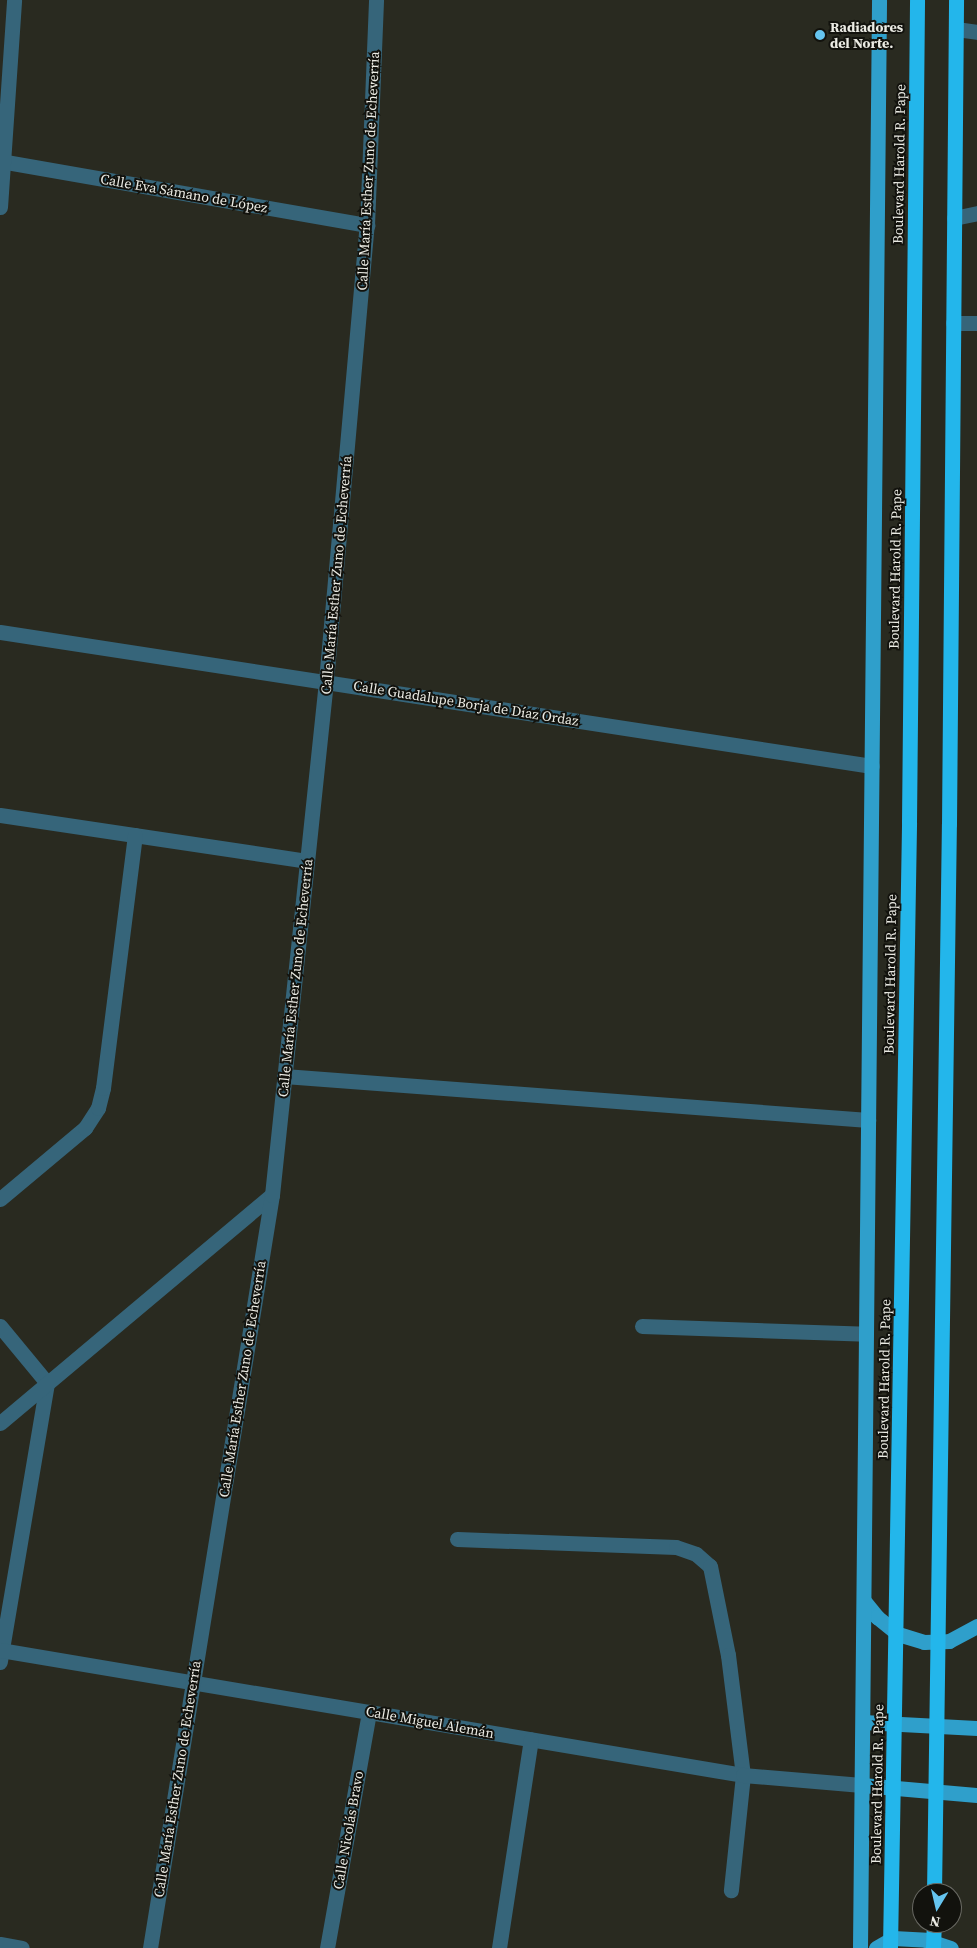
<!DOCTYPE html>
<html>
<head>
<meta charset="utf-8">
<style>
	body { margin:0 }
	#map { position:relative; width:977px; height:1948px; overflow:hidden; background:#292a20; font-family:"Source Serif 4",serif }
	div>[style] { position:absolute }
	.minor>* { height:15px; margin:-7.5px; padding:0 7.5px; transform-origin:7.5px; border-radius:7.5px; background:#36657a }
	.major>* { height:15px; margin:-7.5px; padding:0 7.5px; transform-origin:7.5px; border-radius:7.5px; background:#2f9fcb }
	.highway>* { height:15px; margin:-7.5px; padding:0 7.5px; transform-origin:7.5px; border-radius:7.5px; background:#23b6eb }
	.highway-bridge>* { height:15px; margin:-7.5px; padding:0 7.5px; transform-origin:7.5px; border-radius:7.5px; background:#23b6eb }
	.dots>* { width:14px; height:14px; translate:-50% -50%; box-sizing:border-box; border:2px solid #12120d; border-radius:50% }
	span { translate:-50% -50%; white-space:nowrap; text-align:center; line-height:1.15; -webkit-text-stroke:4px #12120d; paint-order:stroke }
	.poi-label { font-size:14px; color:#ebebe4; font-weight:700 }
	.left { translate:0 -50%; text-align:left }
	.street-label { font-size:14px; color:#ebebe4 }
	.north { position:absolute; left:912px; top:1883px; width:50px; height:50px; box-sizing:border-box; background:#12120d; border:1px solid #696963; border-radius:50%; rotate:189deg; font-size:14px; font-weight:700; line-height:20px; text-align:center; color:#ebebe4 }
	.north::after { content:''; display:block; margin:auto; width:18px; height:22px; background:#65c4ef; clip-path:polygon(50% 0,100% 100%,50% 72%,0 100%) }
</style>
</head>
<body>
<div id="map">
	<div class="minor">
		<i style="left:956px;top:29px;width:21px;rotate:8deg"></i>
		<i style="left:0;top:161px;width:373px;rotate:9.9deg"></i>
		<i style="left:0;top:207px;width:207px;rotate:-86.1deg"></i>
		<i style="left:954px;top:218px;width:24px;rotate:-12deg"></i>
		<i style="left:953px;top:323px;width:24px"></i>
		<i style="left:0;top:632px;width:882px;rotate:8.74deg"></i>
		<i style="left:0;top:815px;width:310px;rotate:8.5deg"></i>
		<i style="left:284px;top:1076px;width:586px;rotate:4.31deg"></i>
		<i style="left:0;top:1199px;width:111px;rotate:-39.9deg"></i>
		<i style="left:85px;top:1128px;width:24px;rotate:-57deg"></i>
		<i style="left:98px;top:1108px;width:21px;rotate:-76deg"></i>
		<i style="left:103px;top:1088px;width:255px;rotate:-82.8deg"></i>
		<i style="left:0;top:1326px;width:74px;rotate:50.5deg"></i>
		<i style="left:47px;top:1383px;width:283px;rotate:99.6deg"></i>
		<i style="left:642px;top:1326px;width:224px;rotate:2deg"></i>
		<i style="left:0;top:1423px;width:355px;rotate:-40deg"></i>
		<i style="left:457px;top:1539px;width:219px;rotate:2.1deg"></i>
		<i style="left:676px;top:1547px;width:21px;rotate:19deg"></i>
		<i style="left:696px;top:1554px;width:18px;rotate:41deg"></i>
		<i style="left:710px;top:1566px;width:91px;rotate:78.6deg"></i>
		<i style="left:728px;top:1655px;width:121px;rotate:82.9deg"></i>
		<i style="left:743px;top:1775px;width:116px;rotate:96deg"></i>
		<i style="left:0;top:1650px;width:753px;rotate:9.55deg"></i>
		<i style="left:743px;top:1775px;width:119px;rotate:4.8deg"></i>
		<i style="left:0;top:1944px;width:22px;rotate:10deg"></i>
		<i style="left:150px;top:1948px;width:763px;rotate:-80.8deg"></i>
		<i style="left:272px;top:1195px;width:517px;rotate:-84deg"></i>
		<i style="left:326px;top:681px;width:458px;rotate:-84.9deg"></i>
		<i style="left:367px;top:225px;width:225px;rotate:-87.7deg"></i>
		<i style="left:327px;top:1948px;width:240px;rotate:-79.9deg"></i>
		<i style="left:499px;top:1948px;width:211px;rotate:-81.3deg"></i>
	</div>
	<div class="major">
		<i style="left:864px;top:1601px;width:21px;rotate:51deg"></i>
		<i style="left:877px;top:1617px;width:27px;rotate:39deg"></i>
		<i style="left:898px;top:1634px;width:27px;rotate:17deg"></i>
		<i style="left:924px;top:1642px;width:25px;rotate:-2deg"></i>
		<i style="left:949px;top:1641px;width:32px;rotate:-28deg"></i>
		<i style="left:863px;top:1722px;width:114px;rotate:3deg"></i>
		<i style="left:862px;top:1785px;width:115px;rotate:5deg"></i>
		<i style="left:860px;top:1948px;width:1948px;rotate:-89.44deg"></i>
		<i style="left:876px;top:1948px;width:20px;rotate:-30deg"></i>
		<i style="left:893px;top:1938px;width:33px;rotate:3deg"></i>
		<i style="left:926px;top:1940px;width:26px;rotate:18deg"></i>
	</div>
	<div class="highway">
		<i style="left:909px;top:822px;width:822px;rotate:-89.44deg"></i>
		<i style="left:949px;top:824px;width:824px;rotate:-89.51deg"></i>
	</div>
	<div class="highway-bridge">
		<i style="left:934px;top:1893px;width:1069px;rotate:-89.2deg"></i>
		<i style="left:890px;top:1948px;width:1126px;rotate:-89.03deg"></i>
		<i style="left:933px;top:1948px;width:25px;rotate:-88deg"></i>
	</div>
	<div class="dots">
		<i style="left:820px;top:35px;background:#65c4ef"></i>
	</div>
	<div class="poi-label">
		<span class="left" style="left:830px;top:35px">Radiadores<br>del Norte.</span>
	</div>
	<div class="street-label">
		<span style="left:899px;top:164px;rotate:-89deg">Boulevard Harold R. Pape</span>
		<span style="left:368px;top:171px;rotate:-87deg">Calle María Esther Zuno de Echeverría</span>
		<span style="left:184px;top:193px;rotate:10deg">Calle Eva Sámano de López</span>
		<span style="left:895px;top:569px;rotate:-89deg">Boulevard Harold R. Pape</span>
		<span style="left:336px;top:575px;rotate:-85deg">Calle María Esther Zuno de Echeverría</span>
		<span style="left:466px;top:703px;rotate:9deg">Calle Guadalupe Borja de Díaz Ordaz</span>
		<span style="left:890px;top:974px;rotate:-89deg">Boulevard Harold R. Pape</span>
		<span style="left:295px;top:978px;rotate:-84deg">Calle María Esther Zuno de Echeverría</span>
		<span style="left:242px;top:1379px;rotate:-81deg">Calle María Esther Zuno de Echeverría</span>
		<span style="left:884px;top:1379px;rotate:-89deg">Boulevard Harold R. Pape</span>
		<span style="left:430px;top:1722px;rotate:10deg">Calle Miguel Alemán</span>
		<span style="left:177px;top:1779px;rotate:-81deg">Calle María Esther Zuno de Echeverría</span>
		<span style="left:877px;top:1784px;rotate:-89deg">Boulevard Harold R. Pape</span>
		<span style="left:348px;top:1830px;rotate:-80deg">Calle Nicolás Bravo</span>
	</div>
	<div class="north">N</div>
</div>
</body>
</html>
